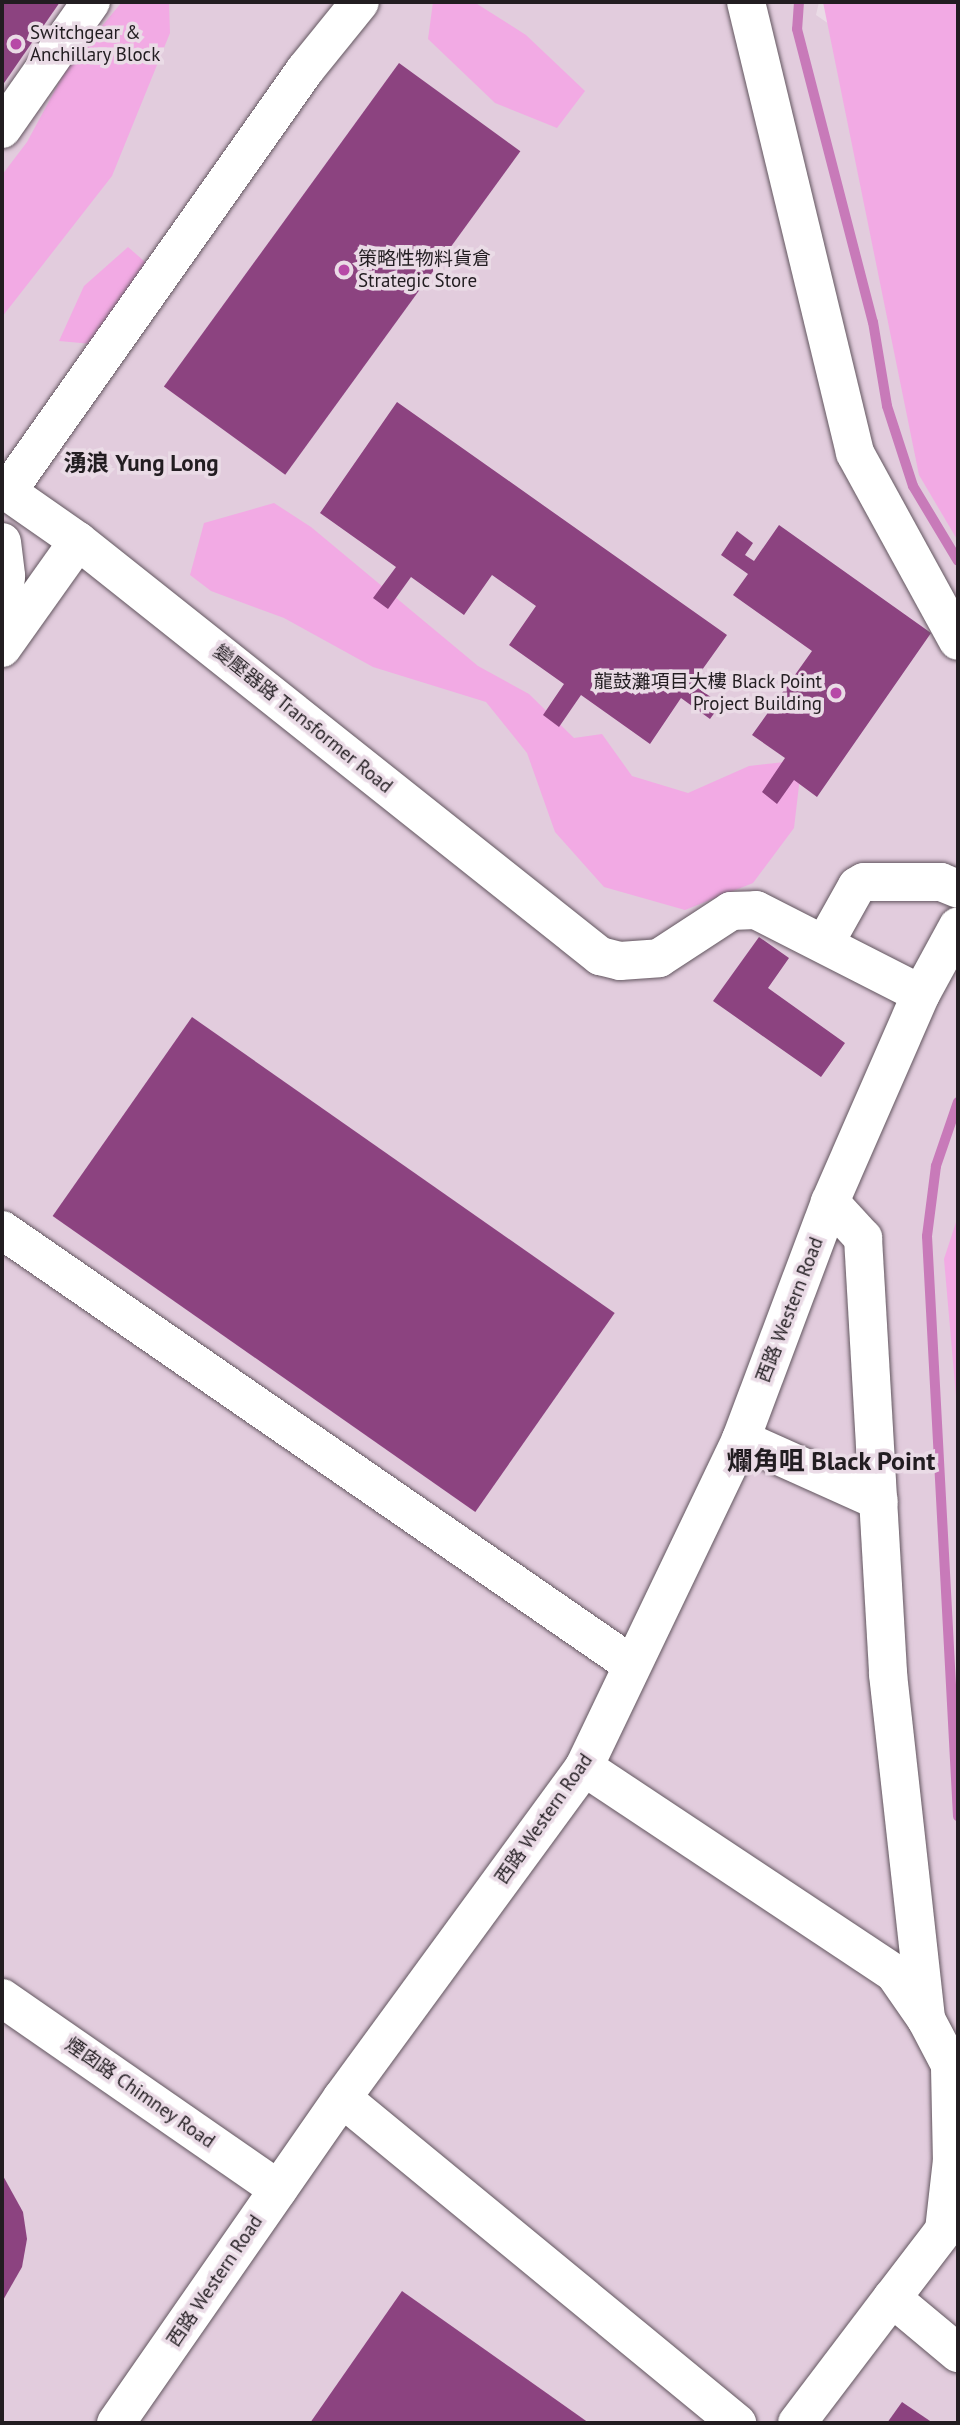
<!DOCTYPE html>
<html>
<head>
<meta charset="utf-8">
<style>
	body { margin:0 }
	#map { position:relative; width:960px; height:2425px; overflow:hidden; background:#eadbe6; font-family:"PT Sans","Noto Sans TC",sans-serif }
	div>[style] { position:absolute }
	.built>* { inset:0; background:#e2ccdd }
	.green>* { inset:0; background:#f2aae4 }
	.stream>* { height:10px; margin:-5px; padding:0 5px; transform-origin:5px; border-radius:5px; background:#c87ab9 }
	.building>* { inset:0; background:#8c4380; transform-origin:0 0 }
	.roads { filter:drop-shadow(0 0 2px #62565f) drop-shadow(0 0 2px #62565f) }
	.minor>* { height:38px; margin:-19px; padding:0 19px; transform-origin:19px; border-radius:19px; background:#fff }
	.dots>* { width:19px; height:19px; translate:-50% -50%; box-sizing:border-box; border:4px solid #eadbe6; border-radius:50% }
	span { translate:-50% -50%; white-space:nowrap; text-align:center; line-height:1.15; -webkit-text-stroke:7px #eadbe6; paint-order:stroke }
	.poi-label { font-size:19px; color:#221d21 }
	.left { translate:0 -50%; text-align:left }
	.right { translate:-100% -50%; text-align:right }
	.street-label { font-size:19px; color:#221d21 }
	.quarter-label { font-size:23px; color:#221d21; font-weight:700 }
	.district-label { font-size:26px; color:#221d21; font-weight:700 }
	.frame { position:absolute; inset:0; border:4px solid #221d21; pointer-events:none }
</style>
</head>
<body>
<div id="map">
	<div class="built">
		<i style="clip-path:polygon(2px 2px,819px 2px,816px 15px,958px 113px,958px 2423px,2px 2423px)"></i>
	</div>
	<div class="green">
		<i style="clip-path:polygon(122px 2px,169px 2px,170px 33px,112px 176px,2px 317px,2px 175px,27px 142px,67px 68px)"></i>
		<i style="clip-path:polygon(433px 2px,474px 2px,526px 35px,585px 91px,557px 128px,495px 103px,428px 39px)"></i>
		<i style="clip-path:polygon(823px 2px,958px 2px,958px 541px,919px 475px)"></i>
		<i style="clip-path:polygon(128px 247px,152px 268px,92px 344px,59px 341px,84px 286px)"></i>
		<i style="clip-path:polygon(274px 503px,311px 527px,478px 666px,529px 694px,574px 738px,602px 734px,632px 776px,688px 793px,749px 766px,802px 760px,794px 828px,753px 883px,685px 910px,604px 887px,555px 832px,527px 753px,486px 702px,373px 667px,284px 618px,211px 591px,190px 575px,204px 523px)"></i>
		<i style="clip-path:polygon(958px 1216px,958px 1419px,944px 1259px)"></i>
	</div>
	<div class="stream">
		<i style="left:799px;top:2px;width:27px;rotate:94deg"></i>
		<i style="left:797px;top:29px;width:303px;rotate:75.5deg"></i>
		<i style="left:873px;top:322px;width:85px;rotate:80.5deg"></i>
		<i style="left:887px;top:406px;width:84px;rotate:72deg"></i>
		<i style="left:913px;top:486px;width:87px;rotate:59deg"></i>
		<i style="left:958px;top:1102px;width:68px;rotate:109deg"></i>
		<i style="left:936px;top:1166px;width:71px;rotate:97.3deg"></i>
		<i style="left:927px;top:1236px;width:581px;rotate:86.94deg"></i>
	</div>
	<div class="building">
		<i style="clip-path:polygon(2px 2px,60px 2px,2px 86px)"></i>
		<i style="left:399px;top:63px;width:150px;height:400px;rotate:36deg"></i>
		<i style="clip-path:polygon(397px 402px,727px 635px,692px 684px,721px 704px,710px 719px,681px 698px,650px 744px,581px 695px,559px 727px,543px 715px,564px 684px,509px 645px,536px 606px,492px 575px,464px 615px,411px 577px,388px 609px,373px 598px,396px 567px,320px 513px)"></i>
		<i style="clip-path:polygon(779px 525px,931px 633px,817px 797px,794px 780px,777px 804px,762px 792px,785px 758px,752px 735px,812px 651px,733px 595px,748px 574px,721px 555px,737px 531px,753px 543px,745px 555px,754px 561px)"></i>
		<i style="clip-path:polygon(759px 937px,789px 958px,768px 988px,845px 1043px,821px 1077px,713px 1001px)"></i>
		<i style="left:192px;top:1017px;width:516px;height:243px;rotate:35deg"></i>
		<i style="clip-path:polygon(2px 2174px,23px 2212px,27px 2239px,22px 2267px,2px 2302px)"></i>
		<i style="clip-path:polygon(402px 2291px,589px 2423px,310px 2423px)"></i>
		<i style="clip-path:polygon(902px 2402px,933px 2423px,887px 2423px)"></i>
	</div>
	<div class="roads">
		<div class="minor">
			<i style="left:746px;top:2px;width:464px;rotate:76.4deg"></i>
			<i style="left:855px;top:453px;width:214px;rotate:61.3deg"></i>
			<i style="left:2px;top:129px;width:155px;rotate:-55deg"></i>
			<i style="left:2px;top:488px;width:93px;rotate:34.9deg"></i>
			<i style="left:78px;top:541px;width:667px;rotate:38.49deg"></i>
			<i style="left:600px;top:956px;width:21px;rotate:14deg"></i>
			<i style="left:620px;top:961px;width:39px;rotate:-4deg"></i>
			<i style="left:659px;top:958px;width:86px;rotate:-33.1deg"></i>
			<i style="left:731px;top:911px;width:25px;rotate:-2deg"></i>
			<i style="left:756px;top:910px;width:185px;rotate:27deg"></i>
			<i style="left:7px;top:492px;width:517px;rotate:-54.77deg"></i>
			<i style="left:305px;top:70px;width:87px;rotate:-51deg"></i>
			<i style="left:2px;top:542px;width:34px;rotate:83deg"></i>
			<i style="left:6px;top:576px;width:42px;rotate:95.4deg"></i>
			<i style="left:2px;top:648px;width:131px;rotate:-54.6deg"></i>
			<i style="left:825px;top:943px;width:65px;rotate:-60.7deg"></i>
			<i style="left:857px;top:886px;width:8px;rotate:-30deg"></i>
			<i style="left:864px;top:882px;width:77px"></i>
			<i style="left:941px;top:882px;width:18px;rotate:22deg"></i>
			<i style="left:830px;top:1202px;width:49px;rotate:47.5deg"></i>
			<i style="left:863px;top:1238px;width:437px;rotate:86.7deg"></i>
			<i style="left:888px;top:1674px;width:347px;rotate:83.7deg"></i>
			<i style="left:2px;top:1230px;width:764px;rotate:34.61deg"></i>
			<i style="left:741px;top:1439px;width:151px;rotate:24.2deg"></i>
			<i style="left:584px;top:1767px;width:372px;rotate:33.6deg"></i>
			<i style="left:894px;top:1973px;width:56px;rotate:55.2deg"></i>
			<i style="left:926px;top:2019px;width:69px;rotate:62.3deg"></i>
			<i style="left:2px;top:1998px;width:336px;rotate:34.7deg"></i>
			<i style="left:950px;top:2068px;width:92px;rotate:88.8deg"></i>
			<i style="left:952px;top:2160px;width:70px;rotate:96.5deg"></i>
			<i style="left:944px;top:2230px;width:86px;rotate:127.4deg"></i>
			<i style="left:892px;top:2298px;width:86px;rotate:39.8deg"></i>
			<i style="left:342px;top:2098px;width:512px;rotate:39.45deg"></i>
			<i style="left:116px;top:2423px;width:396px;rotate:-55.2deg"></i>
			<i style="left:342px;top:2098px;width:410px;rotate:-53.8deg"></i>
			<i style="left:584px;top:1767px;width:364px;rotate:-64.4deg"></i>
			<i style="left:741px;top:1439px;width:253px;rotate:-69.4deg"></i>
			<i style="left:830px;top:1202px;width:227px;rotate:-66.4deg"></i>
			<i style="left:921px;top:994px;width:77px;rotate:-61.4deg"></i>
			<i style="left:797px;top:2423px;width:157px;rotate:-52.8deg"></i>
		</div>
	</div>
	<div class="dots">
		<i style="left:16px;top:44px;background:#b749a7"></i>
		<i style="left:344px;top:270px;background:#b749a7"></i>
		<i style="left:836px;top:693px;background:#b749a7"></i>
	</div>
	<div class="poi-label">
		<span class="left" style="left:30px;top:44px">Switchgear &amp;<br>Anchillary Block</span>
		<span class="left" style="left:358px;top:270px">策略性物料貨倉<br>Strategic Store</span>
		<span class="right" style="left:822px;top:693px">龍鼓灘項目大樓 Black Point<br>Project Building</span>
	</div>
	<div class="street-label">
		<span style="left:303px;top:719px;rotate:39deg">變壓器路 Transformer Road</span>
		<span style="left:790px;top:1310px;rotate:-69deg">西路 Western Road</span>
		<span style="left:544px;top:1819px;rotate:-55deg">西路 Western Road</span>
		<span style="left:140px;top:2093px;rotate:35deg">煙囱路 Chimney Road</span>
		<span style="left:215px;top:2281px;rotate:-56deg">西路 Western Road</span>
	</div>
	<div class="quarter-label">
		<span style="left:141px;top:463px">湧浪 Yung Long</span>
	</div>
	<div class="district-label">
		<span style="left:831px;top:1461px">爛角咀 Black Point</span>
	</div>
	<div class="frame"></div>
</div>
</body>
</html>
